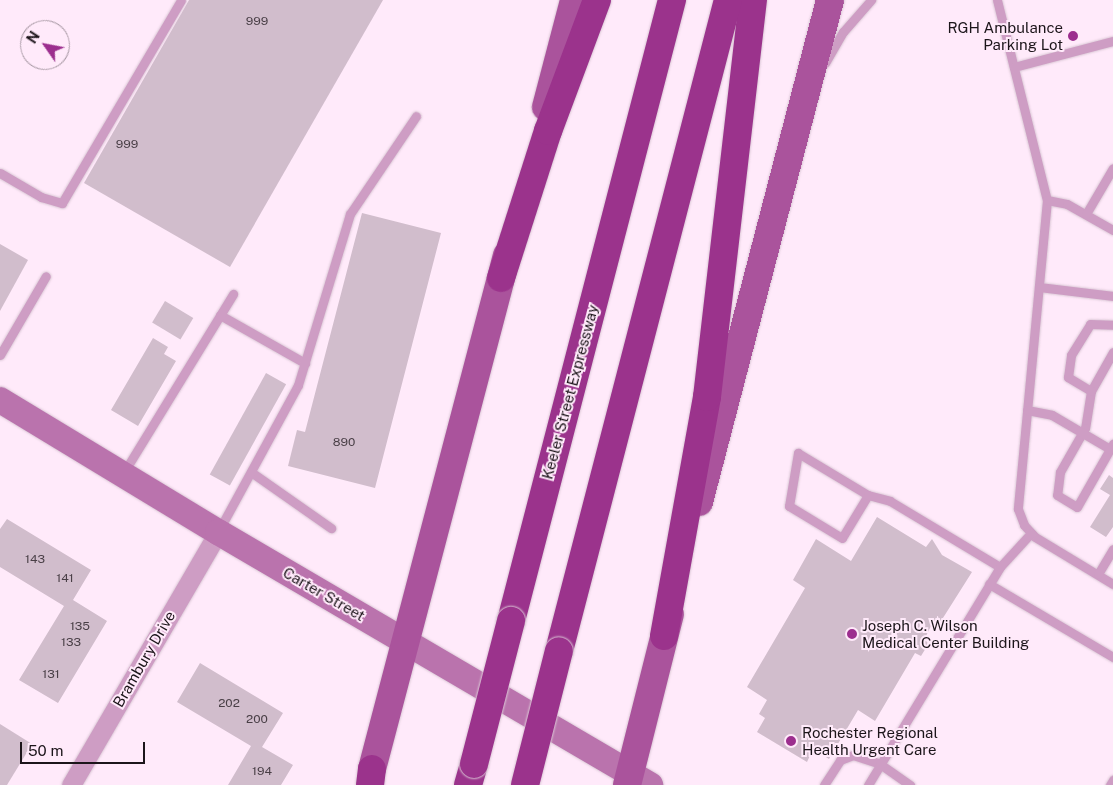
<!DOCTYPE html>
<html>
<head>
<meta charset="utf-8">
<style>
	body { margin:0 }
	#map { position:relative; width:1113px; height:785px; overflow:hidden; background:#ffeafa; font-family:"Public Sans",sans-serif }
	div>[style] { position:absolute }
	.building>* { inset:0; background:#d1bdcc; transform-origin:0 0 }
	.roads { filter:drop-shadow(0 0 1px #dbc8d6) drop-shadow(0 0 1px #dbc8d6) }
	.lane>* { height:9px; margin:-4.5px; padding:0 4.5px; transform-origin:4.5px; border-radius:4.5px; background:#ce9dc4 }
	.street>* { height:19px; margin:-9.5px; padding:0 9.5px; transform-origin:9.5px; border-radius:9.5px; background:#ce9dc4 }
	.secondary>* { height:26px; margin:-13px; padding:0 13px; transform-origin:13px; border-radius:13px; background:#ba73ad }
	.primary>* { height:28px; margin:-14px; padding:0 14px; transform-origin:14px; border-radius:14px; background:#aa539c }
	.highway>* { height:28px; margin:-14px; padding:0 14px; transform-origin:14px; border-radius:14px; background:#9b338c }
	.bridges { filter:drop-shadow(0 0 1px #dbc8d6) drop-shadow(0 0 1px #dbc8d6) }
	.highway-bridge>* { height:28px; margin:-14px; padding:0 14px; transform-origin:14px; border-radius:14px; background:#9b338c }
	.dots>* { width:14px; height:14px; translate:-50% -50%; box-sizing:border-box; border:2px solid #ffeafa; border-radius:50% }
	span { translate:-50% -50%; white-space:nowrap; text-align:center; line-height:1.15; -webkit-text-stroke:4px #ffeafa; paint-order:stroke }
	.number-label { font-size:12px; color:#493f46 }
	.number-label span { -webkit-text-stroke-width:0 }
	.poi-label { font-size:15px; color:#1c151a }
	.right { translate:-100% -50%; text-align:right }
	.left { translate:0 -50%; text-align:left }
	.street-label { font-size:15px; color:#1c151a }
	.north { position:absolute; left:20px; top:20px; width:50px; height:50px; box-sizing:border-box; background:#ffeafa; border:1px solid #a495a0; border-radius:50%; rotate:303deg; font-size:14px; font-weight:700; line-height:20px; text-align:center; color:#1c151a }
	.north::after { content:''; display:block; margin:auto; width:18px; height:22px; background:#9c2e8e; clip-path:polygon(50% 0,100% 100%,50% 72%,0 100%) }
	.scale { position:absolute; left:20px; top:742px; width:125px; height:22px; box-sizing:border-box; border:2px solid #1c151a; border-top:0; padding-left:6px; font-size:15px; line-height:18px; white-space:nowrap; color:#1c151a; -webkit-text-stroke:4px #ffeafa; paint-order:stroke }
</style>
</head>
<body>
<div id="map">
	<div class="building">
		<i style="clip-path:polygon(189px 0,383px 0,230px 267px,84px 183px)"></i>
		<i style="clip-path:polygon(362px 213px,441px 233px,375px 488px,288px 466px,297px 430px,305px 432px)"></i>
		<i style="clip-path:polygon(0 244px,28px 260px,0 311px)"></i>
		<i style="left:165px;top:301px;width:33px;height:25px;rotate:31deg"></i>
		<i style="clip-path:polygon(153px 338px,168px 347px,164px 354px,176px 361px,138px 426px,111px 410px)"></i>
		<i style="left:266px;top:373px;width:23px;height:116px;rotate:29deg"></i>
		<i style="clip-path:polygon(1109px 475px,1113px 478px,1113px 527px,1106px 537px,1090px 527px,1110px 495px,1100px 489px)"></i>
		<i style="clip-path:polygon(877px 517px,926px 547px,932px 539px,942px 555px,972px 572px,936px 629px,931px 626px,924px 640px,929px 643px,921px 656px,915px 653px,875px 721px,858px 710px,829px 759px,813px 749px,807px 762px,757px 732px,765px 718px,759px 714px,767px 700px,747px 687px,805px 588px,793px 580px,816px 539px,851px 561px)"></i>
		<i style="clip-path:polygon(7px 519px,91px 570px,73px 600px,107px 621px,58px 703px,19px 680px,64px 606px,0 567px,0 529px)"></i>
		<i style="clip-path:polygon(200px 663px,283px 713px,262px 747px,293px 765px,281px 785px,228px 785px,251px 746px,177px 702px)"></i>
		<i style="clip-path:polygon(0 724px,32px 744px,7px 785px,0 785px)"></i>
	</div>
	<div class="roads">
		<div class="lane">
			<i style="left:997px;top:0;width:206px;rotate:76deg"></i>
			<i style="left:1047px;top:200px;width:310px;rotate:95.4deg"></i>
			<i style="left:1018px;top:509px;width:17px;rotate:69deg"></i>
			<i style="left:1024px;top:525px;width:16px;rotate:47deg"></i>
			<i style="left:1035px;top:537px;width:91px;rotate:31.1deg"></i>
			<i style="left:825px;top:63px;width:36px;rotate:-60deg"></i>
			<i style="left:843px;top:32px;width:43px;rotate:-48.8deg"></i>
			<i style="left:1014px;top:67px;width:102px;rotate:-14.7deg"></i>
			<i style="left:0;top:173px;width:48px;rotate:30.3deg"></i>
			<i style="left:41px;top:197px;width:22px;rotate:16deg"></i>
			<i style="left:62px;top:203px;width:235px;rotate:-59.6deg"></i>
			<i style="left:1047px;top:200px;width:20px;rotate:11deg"></i>
			<i style="left:1067px;top:204px;width:53px;rotate:29.5deg"></i>
			<i style="left:1086px;top:214px;width:53px;rotate:-59.6deg"></i>
			<i style="left:1039px;top:287px;width:75px;rotate:6.9deg"></i>
			<i style="left:220px;top:315px;width:98px;rotate:29.5deg"></i>
			<i style="left:1113px;top:352px;width:45px;rotate:119.4deg"></i>
			<i style="left:1091px;top:391px;width:37px;rotate:99deg"></i>
			<i style="left:1085px;top:428px;width:51px;rotate:119.6deg"></i>
			<i style="left:1060px;top:472px;width:23px;rotate:97deg"></i>
			<i style="left:1057px;top:495px;width:23px;rotate:31deg"></i>
			<i style="left:1077px;top:507px;width:73px;rotate:-60.3deg"></i>
			<i style="left:0;top:355px;width:91px;rotate:-59.8deg"></i>
			<i style="left:1091px;top:391px;width:27px;rotate:-149deg"></i>
			<i style="left:1068px;top:377px;width:22px;rotate:-82deg"></i>
			<i style="left:1071px;top:355px;width:36px;rotate:-58deg"></i>
			<i style="left:1090px;top:324px;width:23px;rotate:2deg"></i>
			<i style="left:1027px;top:410px;width:25px;rotate:11deg"></i>
			<i style="left:1052px;top:415px;width:67px;rotate:30.4deg"></i>
			<i style="left:124px;top:472px;width:209px;rotate:-58.5deg"></i>
			<i style="left:251px;top:472px;width:98px;rotate:35deg"></i>
			<i style="left:868px;top:495px;width:50px;rotate:121.2deg"></i>
			<i style="left:842px;top:538px;width:62px;rotate:-148.9deg"></i>
			<i style="left:789px;top:506px;width:54px;rotate:-80.4deg"></i>
			<i style="left:798px;top:453px;width:82px;rotate:31deg"></i>
			<i style="left:868px;top:495px;width:23px;rotate:15deg"></i>
			<i style="left:890px;top:501px;width:128px;rotate:31deg"></i>
			<i style="left:219px;top:530px;width:165px;rotate:-61.4deg"></i>
			<i style="left:298px;top:385px;width:179px;rotate:-73.1deg"></i>
			<i style="left:350px;top:214px;width:118px;rotate:-56deg"></i>
			<i style="left:1098px;top:574px;width:29px;rotate:-59deg"></i>
			<i style="left:989px;top:584px;width:144px;rotate:30.5deg"></i>
			<i style="left:824px;top:785px;width:30px;rotate:-57deg"></i>
			<i style="left:840px;top:760px;width:14px;rotate:-21deg"></i>
			<i style="left:853px;top:755px;width:28px;rotate:18deg"></i>
			<i style="left:880px;top:764px;width:37px;rotate:35deg"></i>
			<i style="left:868px;top:785px;width:255px;rotate:-58.8deg"></i>
			<i style="left:1000px;top:567px;width:46px;rotate:-47.6deg"></i>
			<i style="left:1110px;top:785px;width:6px;rotate:-59deg"></i>
		</div>
		<div class="street">
			<i style="left:71px;top:785px;width:293px;rotate:-59.8deg"></i>
		</div>
		<div class="secondary">
			<i style="left:0;top:400px;width:255px;rotate:31.2deg"></i>
			<i style="left:218px;top:532px;width:501px;rotate:30.36deg"></i>
		</div>
		<div class="primary">
			<i style="left:546px;top:107px;width:111px;rotate:-75.3deg"></i>
			<i style="left:699px;top:502px;width:519px;rotate:-75.37deg"></i>
			<i style="left:372px;top:769px;width:531px;rotate:-75.28deg"></i>
			<i style="left:627px;top:785px;width:176px;rotate:-75.9deg"></i>
		</div>
		<div class="highway">
			<i style="left:501px;top:278px;width:154px;rotate:-72.3deg"></i>
			<i style="left:548px;top:131px;width:140px;rotate:-69.5deg"></i>
			<i style="left:511px;top:621px;width:642px;rotate:-75.47deg"></i>
			<i style="left:664px;top:636px;width:243px;rotate:-79.8deg"></i>
			<i style="left:707px;top:397px;width:400px;rotate:-83.4deg"></i>
			<i style="left:559px;top:651px;width:673px;rotate:-75.45deg"></i>
			<i style="left:370px;top:785px;width:16px;rotate:-83deg"></i>
			<i style="left:468px;top:785px;width:22px;rotate:-74deg"></i>
		</div>
	</div>
	<div class="bridges">
		<div class="highway-bridge">
			<i style="left:474px;top:764px;width:148px;rotate:-75.5deg"></i>
			<i style="left:525px;top:785px;width:138px;rotate:-75.8deg"></i>
		</div>
	</div>
	<div class="dots">
		<i style="left:1073px;top:36px;background:#9c2e8e"></i>
		<i style="left:852px;top:634px;background:#9c2e8e"></i>
		<i style="left:791px;top:741px;background:#9c2e8e"></i>
	</div>
	<div class="number-label">
		<span style="left:257px;top:22px">999</span>
		<span style="left:127px;top:145px">999</span>
		<span style="left:344px;top:443px">890</span>
		<span style="left:35px;top:560px">143</span>
		<span style="left:65px;top:579px">141</span>
		<span style="left:80px;top:627px">135</span>
		<span style="left:71px;top:643px">133</span>
		<span style="left:51px;top:675px">131</span>
		<span style="left:229px;top:704px">202</span>
		<span style="left:257px;top:720px">200</span>
		<span style="left:262px;top:772px">194</span>
	</div>
	<div class="poi-label">
		<span class="right" style="left:1063px;top:36px">RGH Ambulance<br>Parking Lot</span>
		<span class="left" style="left:862px;top:634px">Joseph C. Wilson<br>Medical Center Building</span>
		<span class="left" style="left:802px;top:741px">Rochester Regional<br>Health Urgent Care</span>
	</div>
	<div class="street-label">
		<span style="left:570px;top:392px;rotate:-75deg">Keeler Street Expressway</span>
		<span style="left:324px;top:594px;rotate:30deg">Carter Street</span>
		<span style="left:144px;top:659px;rotate:-60deg">Brambury Drive</span>
	</div>
	<div class="north">N</div>
	<div class="scale">50 m</div>
</div>
</body>
</html>
